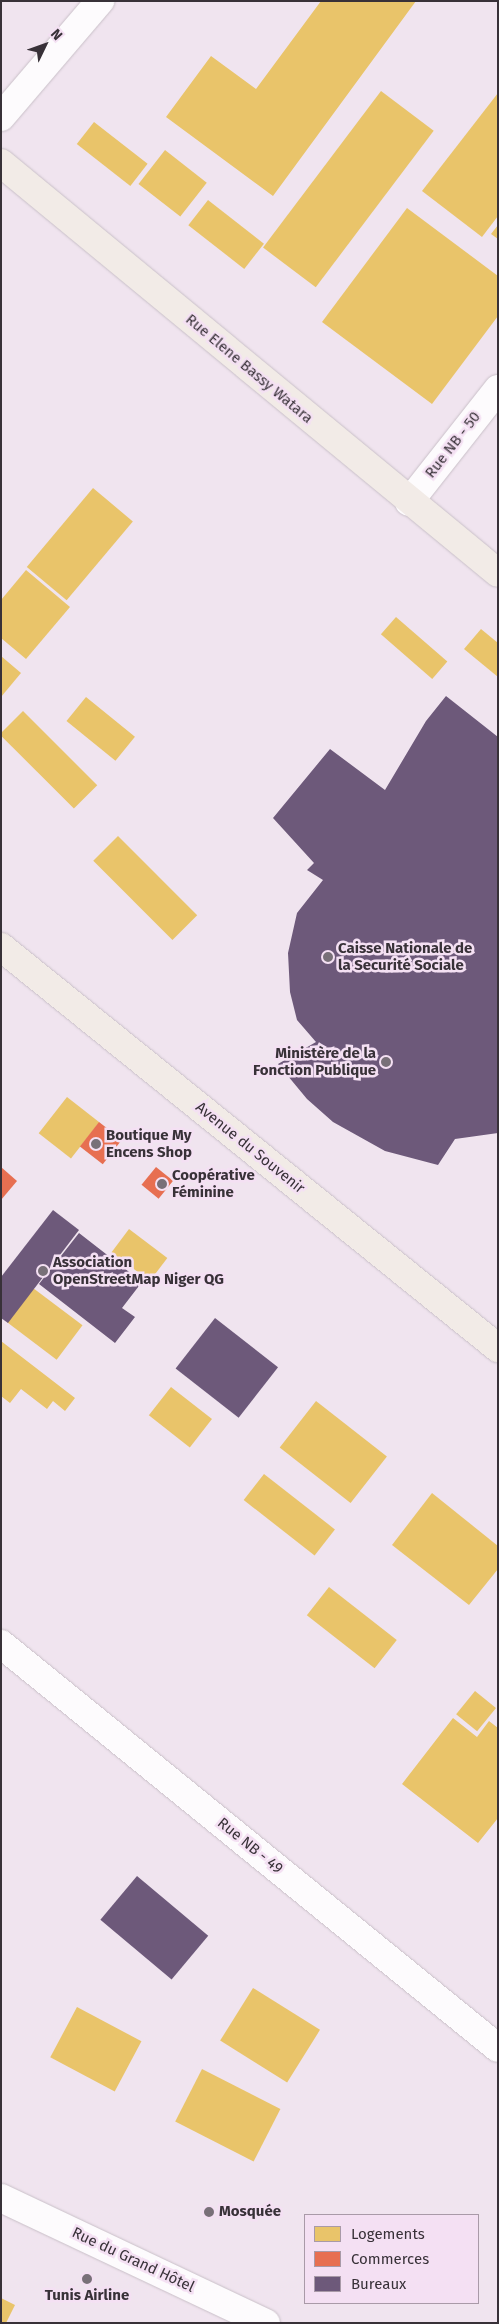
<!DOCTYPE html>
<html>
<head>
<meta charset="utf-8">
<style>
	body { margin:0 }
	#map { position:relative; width:499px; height:2324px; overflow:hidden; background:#f0e4ef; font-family:"Fira Sans",sans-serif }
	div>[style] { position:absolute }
	.homes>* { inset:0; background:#e9c46a; transform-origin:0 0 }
	.shops>* { inset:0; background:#e76f51; transform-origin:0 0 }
	.offices>* { inset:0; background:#6d597a; transform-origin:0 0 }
	.roads { filter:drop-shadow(0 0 1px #c9c0c8) drop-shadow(0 0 1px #c9c0c8) }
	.minor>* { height:28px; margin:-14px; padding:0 14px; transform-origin:14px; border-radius:14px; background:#fdfbfd }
	.major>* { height:28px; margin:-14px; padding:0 14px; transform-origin:14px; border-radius:14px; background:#f2ebe7 }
	.dots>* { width:14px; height:14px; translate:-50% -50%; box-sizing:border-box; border:2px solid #f4e0f3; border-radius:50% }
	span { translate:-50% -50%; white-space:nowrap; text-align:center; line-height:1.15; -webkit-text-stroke:5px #f4e0f3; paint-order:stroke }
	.street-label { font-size:15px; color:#383138 }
	.poi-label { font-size:15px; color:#383138; font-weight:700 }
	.left { translate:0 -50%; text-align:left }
	.right { translate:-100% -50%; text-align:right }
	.frame { position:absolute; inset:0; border:2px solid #383138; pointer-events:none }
	.legend { position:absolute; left:304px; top:2214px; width:175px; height:90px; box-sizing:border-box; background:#f4e0f3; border:1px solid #a99aa8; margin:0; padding:6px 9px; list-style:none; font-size:15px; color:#383138 }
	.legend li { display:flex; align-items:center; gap:10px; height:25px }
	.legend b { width:25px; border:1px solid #a99aa8 }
	.north { position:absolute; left:20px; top:20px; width:50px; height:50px; -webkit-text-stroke:4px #f4e0f3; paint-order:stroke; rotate:48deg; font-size:14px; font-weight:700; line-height:20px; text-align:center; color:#383138 }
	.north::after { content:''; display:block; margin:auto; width:18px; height:22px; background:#383138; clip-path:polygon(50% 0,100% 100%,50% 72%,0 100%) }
</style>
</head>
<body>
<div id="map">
	<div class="homes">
		<i style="clip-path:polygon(321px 1px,416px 1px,273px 196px,166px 117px,211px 56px,256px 89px)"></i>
		<i style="left:381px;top:91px;width:66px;height:196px;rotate:37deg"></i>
		<i style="clip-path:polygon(498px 93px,498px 216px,482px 237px,422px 191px)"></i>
		<i style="left:94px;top:122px;width:68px;height:28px;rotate:38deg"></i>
		<i style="left:165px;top:150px;width:53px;height:43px;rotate:38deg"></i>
		<i style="left:208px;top:200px;width:71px;height:32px;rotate:38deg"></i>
		<i style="clip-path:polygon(407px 208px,498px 276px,498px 316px,432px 404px,322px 322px)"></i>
		<i style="clip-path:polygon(498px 225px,498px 239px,491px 234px)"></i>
		<i style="left:93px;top:488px;width:52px;height:103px;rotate:40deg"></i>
		<i style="clip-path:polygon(26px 570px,70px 607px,26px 659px,1px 638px,1px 600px)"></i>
		<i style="left:396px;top:617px;width:68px;height:23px;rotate:41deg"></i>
		<i style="clip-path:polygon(481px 629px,498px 643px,498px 677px,464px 649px)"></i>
		<i style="clip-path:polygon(1px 656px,21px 673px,1px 697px)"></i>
		<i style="left:86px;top:697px;width:63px;height:31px;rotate:39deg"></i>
		<i style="left:23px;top:711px;width:105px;height:33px;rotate:45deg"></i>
		<i style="left:118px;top:836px;width:112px;height:35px;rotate:45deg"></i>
		<i style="left:67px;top:1097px;width:41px;height:46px;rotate:38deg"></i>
		<i style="left:129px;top:1229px;width:48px;height:29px;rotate:37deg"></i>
		<i style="left:33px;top:1288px;width:62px;height:43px;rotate:37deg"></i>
		<i style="clip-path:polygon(1px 1341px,75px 1398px,65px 1411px,53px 1401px,47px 1409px,21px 1389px,10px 1403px,1px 1396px)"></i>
		<i style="left:171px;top:1387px;width:52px;height:36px;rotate:38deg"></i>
		<i style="left:316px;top:1401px;width:90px;height:59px;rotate:38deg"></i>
		<i style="left:264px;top:1474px;width:90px;height:33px;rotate:38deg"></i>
		<i style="clip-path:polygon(432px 1493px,498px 1546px,498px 1569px,469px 1605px,392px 1545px)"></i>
		<i style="left:329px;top:1587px;width:86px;height:36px;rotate:38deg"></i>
		<i style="left:475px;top:1691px;width:27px;height:30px;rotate:39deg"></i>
		<i style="clip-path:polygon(453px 1718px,477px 1737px,489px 1721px,498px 1728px,498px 1818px,478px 1843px,402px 1784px)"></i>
		<i style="left:253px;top:1988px;width:79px;height:62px;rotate:32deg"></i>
		<i style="left:77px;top:2007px;width:73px;height:57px;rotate:28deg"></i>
		<i style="left:202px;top:2069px;width:88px;height:59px;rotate:27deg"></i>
		<i style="clip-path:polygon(1px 2298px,15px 2305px,6px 2323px,1px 2323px)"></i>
	</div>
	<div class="shops">
		<i style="left:99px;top:1122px;width:29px;height:31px;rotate:38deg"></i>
		<i style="clip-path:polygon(1px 1167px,17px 1181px,1px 1200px)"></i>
		<i style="left:156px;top:1167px;width:22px;height:23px;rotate:39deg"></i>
	</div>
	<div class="offices">
		<i style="clip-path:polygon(446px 696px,498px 737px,498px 1133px,455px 1139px,438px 1165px,385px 1151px,333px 1122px,307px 1099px,278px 1064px,316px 1042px,297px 1020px,290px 992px,288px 953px,297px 913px,323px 880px,307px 870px,314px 863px,273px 818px,330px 749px,385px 790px,426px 721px)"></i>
		<i style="clip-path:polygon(53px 1210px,79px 1230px,8px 1323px,1px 1318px,1px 1277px)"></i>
		<i style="clip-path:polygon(79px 1233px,142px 1282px,122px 1308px,135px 1317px,115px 1343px,39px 1284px)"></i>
		<i style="left:215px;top:1318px;width:80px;height:64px;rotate:38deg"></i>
		<i style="left:137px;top:1876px;width:93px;height:57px;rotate:40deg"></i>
	</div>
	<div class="roads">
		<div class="minor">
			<i style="left:1px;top:117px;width:153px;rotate:-49.5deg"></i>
			<i style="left:409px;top:502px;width:144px;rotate:-51.8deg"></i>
			<i style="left:1px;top:1644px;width:640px;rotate:39.11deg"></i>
			<i style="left:1px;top:2198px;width:293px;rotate:25.3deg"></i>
		</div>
		<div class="major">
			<i style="left:1px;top:163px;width:644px;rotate:39.52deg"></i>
			<i style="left:1px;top:947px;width:639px;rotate:38.9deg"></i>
		</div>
	</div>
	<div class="dots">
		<i style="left:328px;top:957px;background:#787078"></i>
		<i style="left:386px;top:1062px;background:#787078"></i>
		<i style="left:96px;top:1144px;background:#787078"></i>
		<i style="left:162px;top:1184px;background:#787078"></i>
		<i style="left:43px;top:1271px;background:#787078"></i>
		<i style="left:209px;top:2212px;background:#787078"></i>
		<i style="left:87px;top:2279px;background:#787078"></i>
	</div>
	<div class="street-label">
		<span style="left:249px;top:369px;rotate:40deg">Rue Elene Bassy Watara</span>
		<span style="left:453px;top:445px;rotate:-52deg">Rue NB - 50</span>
		<span style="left:250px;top:1148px;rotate:39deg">Avenue du Souvenir</span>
		<span style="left:250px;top:1846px;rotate:39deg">Rue NB - 49</span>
		<span style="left:133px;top:2260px;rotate:25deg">Rue du Grand Hôtel</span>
	</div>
	<div class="poi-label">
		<span class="left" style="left:338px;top:957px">Caisse Nationale de<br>la Securité Sociale</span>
		<span class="right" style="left:376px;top:1062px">Ministère de la<br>Fonction Publique</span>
		<span class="left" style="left:106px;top:1144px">Boutique My<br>Encens Shop</span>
		<span class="left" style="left:172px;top:1184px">Coopérative<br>Féminine</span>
		<span class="left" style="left:53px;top:1271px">Association<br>OpenStreetMap Niger QG</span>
		<span class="left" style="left:219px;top:2212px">Mosquée</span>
		<span style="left:87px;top:2296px">Tunis Airline</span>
	</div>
	<div class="frame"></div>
	<ul class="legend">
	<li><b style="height:14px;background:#e9c46a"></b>Logements</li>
	<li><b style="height:14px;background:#e76f51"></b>Commerces</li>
	<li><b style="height:14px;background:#6d597a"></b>Bureaux</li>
	</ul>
	<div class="north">N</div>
</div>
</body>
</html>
